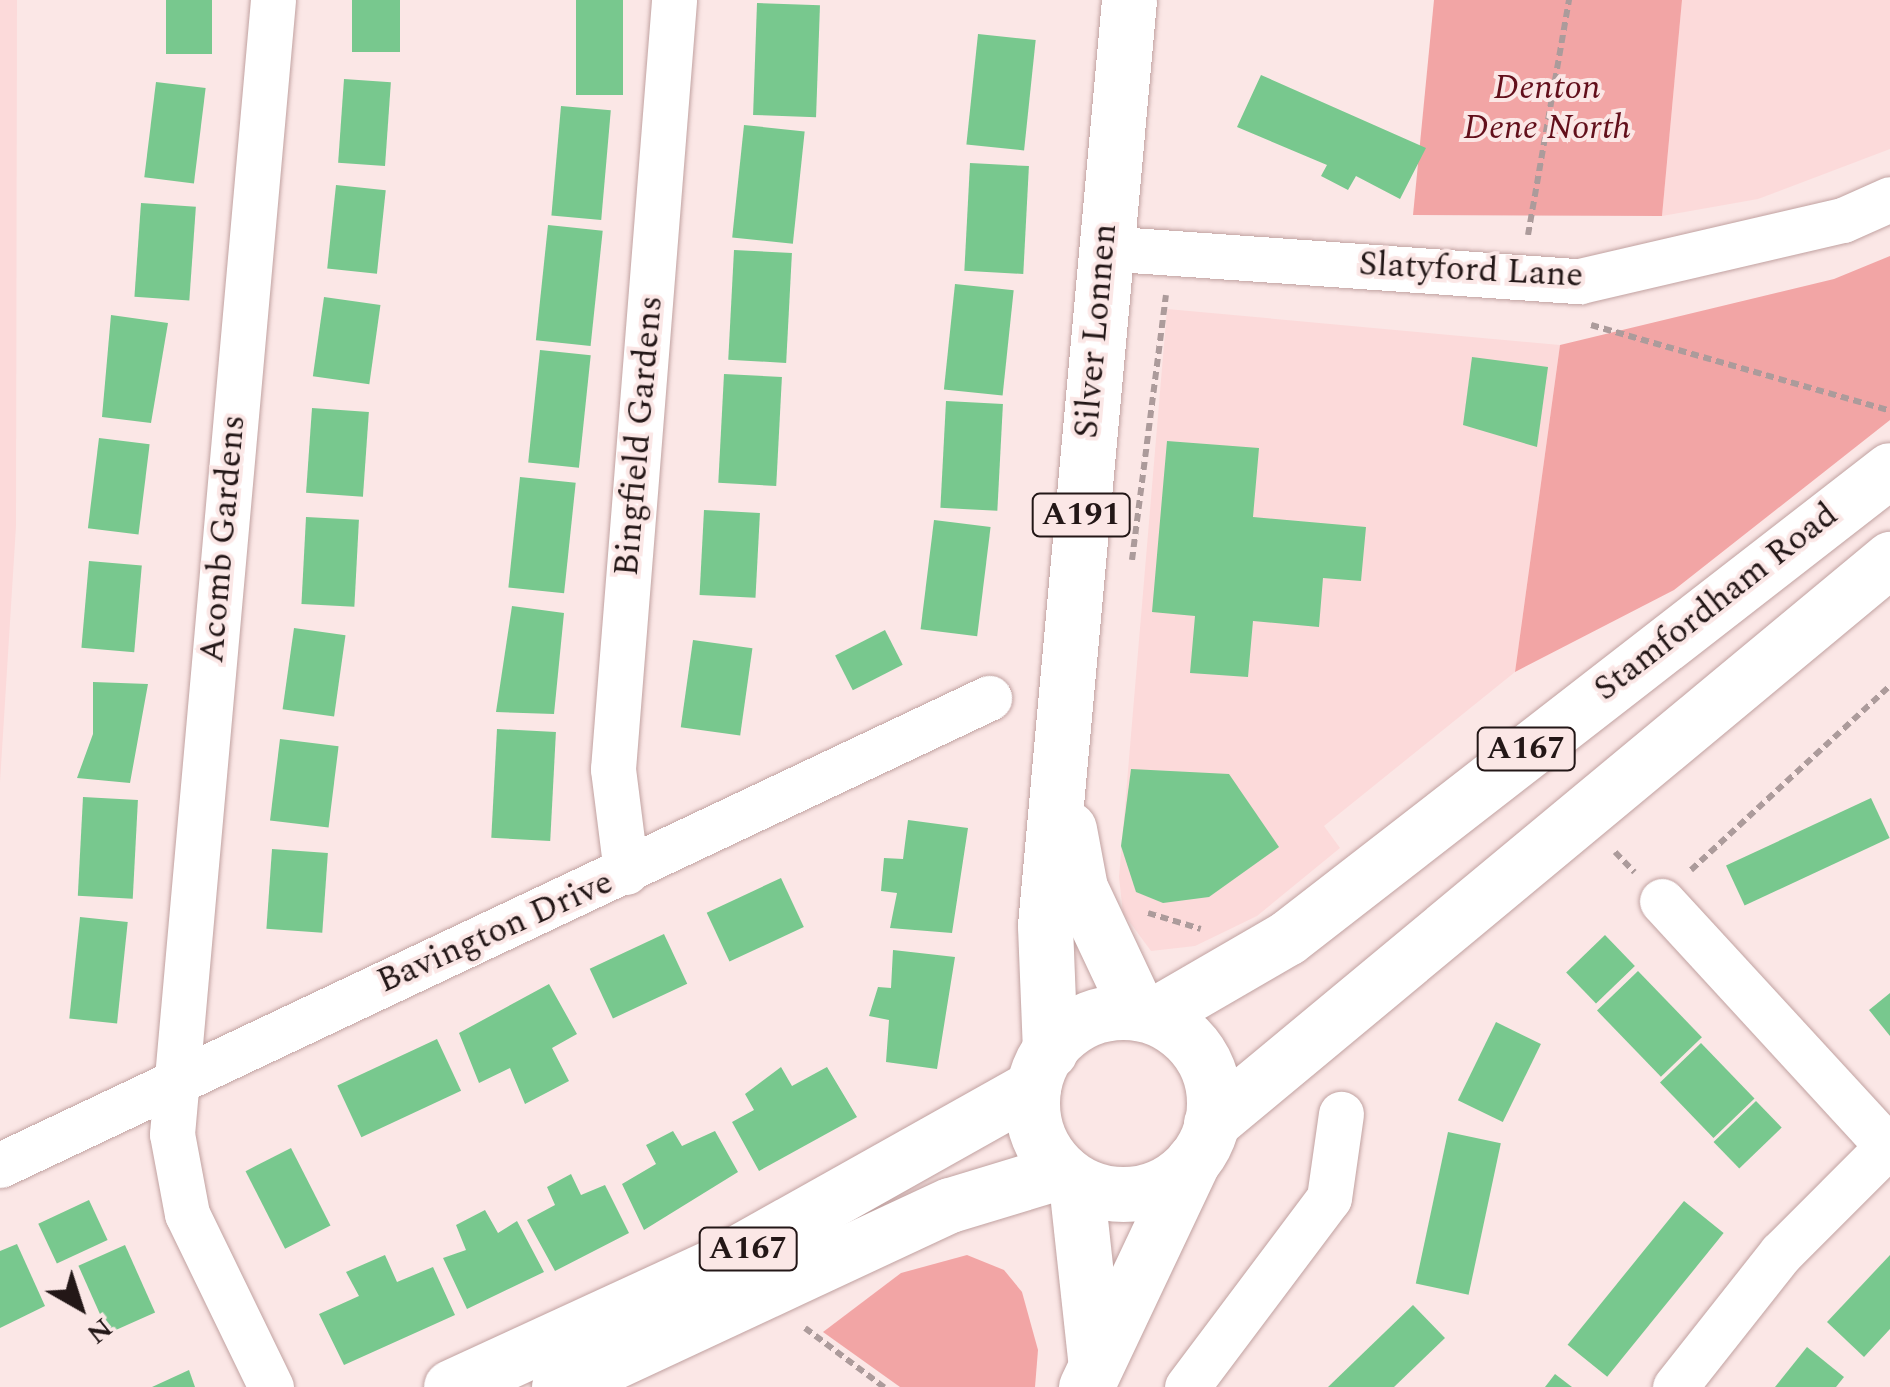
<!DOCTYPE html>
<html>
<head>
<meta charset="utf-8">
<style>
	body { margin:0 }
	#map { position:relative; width:1890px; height:1387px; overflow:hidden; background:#fbe7e6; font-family:Spectral,serif }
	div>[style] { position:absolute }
	.built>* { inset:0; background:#fcdada }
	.green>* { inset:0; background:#f2a5a5 }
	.building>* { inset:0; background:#78c88e; transform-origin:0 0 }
	.path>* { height:6px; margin-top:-3px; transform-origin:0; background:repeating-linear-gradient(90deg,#ac9b9b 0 8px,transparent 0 13px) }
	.roads { filter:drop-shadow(0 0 2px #c1a2a1) drop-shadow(0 0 2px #c1a2a1) }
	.minor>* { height:45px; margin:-22.5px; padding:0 22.5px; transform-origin:22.5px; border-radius:22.5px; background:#fff }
	.major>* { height:55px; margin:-27.5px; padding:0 27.5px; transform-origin:27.5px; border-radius:27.5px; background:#fff }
	.major>.ring { margin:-27.5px; padding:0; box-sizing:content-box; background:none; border:55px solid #fff; border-radius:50% }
	span { translate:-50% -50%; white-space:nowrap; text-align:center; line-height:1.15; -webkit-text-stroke:8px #fbe7e6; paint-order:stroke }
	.shield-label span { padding:2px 8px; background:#fbe7e6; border:2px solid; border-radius:8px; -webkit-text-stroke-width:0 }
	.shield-label { font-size:32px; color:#231717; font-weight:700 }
	.park-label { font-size:35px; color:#620f1b; font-style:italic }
	.street-label { font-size:35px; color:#231717 }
	.north { position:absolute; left:30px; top:1257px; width:100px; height:100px; -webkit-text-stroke:8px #fbe7e6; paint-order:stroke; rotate:141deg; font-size:28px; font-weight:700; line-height:40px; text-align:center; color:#231717 }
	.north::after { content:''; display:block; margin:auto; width:35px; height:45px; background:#231717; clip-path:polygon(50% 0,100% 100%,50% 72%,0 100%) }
</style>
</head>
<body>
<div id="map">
	<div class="built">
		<i style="clip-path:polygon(0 0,17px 0,16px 526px,0 782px)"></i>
		<i style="clip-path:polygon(1682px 0,1890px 0,1890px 149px,1758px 199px,1662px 216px)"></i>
		<i style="clip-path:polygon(1167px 309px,1560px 345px,1515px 672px,1324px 826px,1340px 848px,1257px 916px,1195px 946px,1151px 951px,1123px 913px,1119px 877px)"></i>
	</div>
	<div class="green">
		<i style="clip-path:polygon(1434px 0,1682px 0,1662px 216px,1413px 215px)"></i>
		<i style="clip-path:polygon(1890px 256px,1890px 420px,1674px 590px,1515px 672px,1560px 345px,1834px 279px)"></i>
		<i style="clip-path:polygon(967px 1255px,1004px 1270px,1022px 1292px,1038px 1350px,1035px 1387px,900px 1387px,823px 1332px,901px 1273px)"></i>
	</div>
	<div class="building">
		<i style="left:166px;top:0;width:46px;height:54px"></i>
		<i style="left:352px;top:0;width:48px;height:52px"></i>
		<i style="left:576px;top:0;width:47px;height:95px"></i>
		<i style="left:757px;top:3px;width:63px;height:112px;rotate:2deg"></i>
		<i style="left:978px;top:34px;width:58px;height:111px;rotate:6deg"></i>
		<i style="clip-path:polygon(1261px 75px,1426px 148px,1400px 199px,1356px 176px,1348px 190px,1321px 176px,1327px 165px,1237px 127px)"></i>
		<i style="left:344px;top:79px;width:47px;height:84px;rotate:4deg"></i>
		<i style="left:156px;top:82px;width:50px;height:96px;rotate:7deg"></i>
		<i style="left:561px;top:106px;width:50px;height:110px;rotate:5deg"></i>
		<i style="left:744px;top:125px;width:61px;height:113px;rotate:6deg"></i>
		<i style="left:970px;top:163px;width:59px;height:108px;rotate:3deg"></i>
		<i style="left:336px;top:185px;width:50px;height:84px;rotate:6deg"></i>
		<i style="left:141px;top:203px;width:55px;height:94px;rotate:4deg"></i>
		<i style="left:548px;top:225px;width:55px;height:116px;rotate:6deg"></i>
		<i style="left:734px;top:250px;width:58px;height:110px;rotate:3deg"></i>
		<i style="left:955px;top:284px;width:59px;height:106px;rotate:6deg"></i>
		<i style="left:324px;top:297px;width:57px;height:80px;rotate:8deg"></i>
		<i style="clip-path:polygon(111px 315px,168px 323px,151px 423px,102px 417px)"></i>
		<i style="left:540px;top:350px;width:51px;height:113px;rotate:6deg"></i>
		<i style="clip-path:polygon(1472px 357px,1548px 367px,1537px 447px,1463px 425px)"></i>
		<i style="left:724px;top:374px;width:58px;height:109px;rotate:3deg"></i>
		<i style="left:946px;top:401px;width:57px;height:107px;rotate:3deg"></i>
		<i style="left:312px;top:408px;width:57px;height:85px;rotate:4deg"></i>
		<i style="left:99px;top:438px;width:51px;height:91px;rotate:7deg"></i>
		<i style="clip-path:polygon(1167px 441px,1259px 448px,1253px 517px,1366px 527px,1361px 581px,1323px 578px,1319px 627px,1253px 621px,1248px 677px,1190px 673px,1195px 616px,1152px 612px)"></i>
		<i style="left:520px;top:477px;width:56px;height:111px;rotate:6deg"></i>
		<i style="left:704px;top:510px;width:56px;height:85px;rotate:3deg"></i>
		<i style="left:306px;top:517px;width:53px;height:87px;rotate:3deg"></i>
		<i style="left:934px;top:520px;width:57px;height:110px;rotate:7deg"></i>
		<i style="left:89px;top:561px;width:53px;height:87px;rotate:5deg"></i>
		<i style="clip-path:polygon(512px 606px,564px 613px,554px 714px,496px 712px)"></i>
		<i style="left:294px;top:628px;width:52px;height:82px;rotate:8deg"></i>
		<i style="left:885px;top:630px;width:39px;height:56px;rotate:63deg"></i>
		<i style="left:693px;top:640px;width:60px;height:88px;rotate:8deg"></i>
		<i style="clip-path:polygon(93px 682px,148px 684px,130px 783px,77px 778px,93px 734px)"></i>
		<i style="left:497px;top:729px;width:59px;height:109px;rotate:3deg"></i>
		<i style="left:280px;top:739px;width:59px;height:82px;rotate:7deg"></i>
		<i style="clip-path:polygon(1131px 769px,1229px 774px,1279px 847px,1209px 897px,1163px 903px,1136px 892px,1121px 846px)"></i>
		<i style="left:83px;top:797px;width:55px;height:99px;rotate:3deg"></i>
		<i style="left:1871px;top:798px;width:44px;height:160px;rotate:65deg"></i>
		<i style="clip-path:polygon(908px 820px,968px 828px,952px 933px,890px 928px,897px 893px,881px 891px,884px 858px,903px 859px)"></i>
		<i style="left:272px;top:849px;width:56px;height:80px;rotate:4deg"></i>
		<i style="left:781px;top:878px;width:54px;height:82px;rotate:65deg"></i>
		<i style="left:80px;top:917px;width:48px;height:102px;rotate:6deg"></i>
		<i style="left:664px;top:934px;width:55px;height:82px;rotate:65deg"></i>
		<i style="left:1605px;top:935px;width:43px;height:54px;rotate:46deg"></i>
		<i style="clip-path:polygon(893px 950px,955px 957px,937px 1069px,886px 1062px,889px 1020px,869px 1016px,878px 987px,891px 988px)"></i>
		<i style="left:1638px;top:971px;width:92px;height:57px;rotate:46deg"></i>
		<i style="clip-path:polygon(549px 984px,577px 1034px,552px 1048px,569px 1081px,525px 1104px,510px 1068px,479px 1083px,459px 1033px)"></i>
		<i style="clip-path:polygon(1890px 993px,1890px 1036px,1869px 1010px)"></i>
		<i style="left:1496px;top:1022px;width:50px;height:87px;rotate:26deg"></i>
		<i style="left:437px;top:1039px;width:57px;height:110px;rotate:65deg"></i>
		<i style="left:1701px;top:1043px;width:77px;height:57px;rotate:46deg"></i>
		<i style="clip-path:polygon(781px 1067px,792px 1086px,827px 1067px,857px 1117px,759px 1171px,732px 1122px,754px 1110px,745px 1094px)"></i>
		<i style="left:1756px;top:1101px;width:37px;height:59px;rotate:46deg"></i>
		<i style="clip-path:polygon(673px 1131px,682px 1146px,715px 1131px,738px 1172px,644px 1230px,622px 1184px,656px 1164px,646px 1145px)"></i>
		<i style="left:1448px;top:1132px;width:54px;height:155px;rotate:12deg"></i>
		<i style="left:291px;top:1148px;width:87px;height:51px;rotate:63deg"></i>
		<i style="clip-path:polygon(571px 1174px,581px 1195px,605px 1185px,629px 1233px,555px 1271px,527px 1220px,555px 1205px,547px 1187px)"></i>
		<i style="left:89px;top:1200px;width:44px;height:56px;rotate:65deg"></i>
		<i style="left:1684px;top:1201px;width:51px;height:185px;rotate:39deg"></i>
		<i style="clip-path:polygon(485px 1210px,498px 1233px,517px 1221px,544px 1272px,467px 1309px,443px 1258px,466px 1250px,456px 1225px)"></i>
		<i style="clip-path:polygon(17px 1244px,45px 1306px,0 1328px,0 1251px)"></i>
		<i style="left:125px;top:1245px;width:74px;height:51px;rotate:66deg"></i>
		<i style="clip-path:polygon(385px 1255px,397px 1282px,433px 1267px,455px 1315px,344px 1365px,319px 1314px,359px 1296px,346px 1272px)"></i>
		<i style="clip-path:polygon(1890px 1255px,1890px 1329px,1864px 1357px,1827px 1322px)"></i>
		<i style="clip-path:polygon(1413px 1305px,1445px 1338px,1394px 1387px,1328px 1387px)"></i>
		<i style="clip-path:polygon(1807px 1347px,1844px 1377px,1836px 1387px,1775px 1387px)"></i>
		<i style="clip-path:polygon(189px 1370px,195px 1387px,152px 1387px)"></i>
		<i style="clip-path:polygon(1555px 1374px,1572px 1387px,1545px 1387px)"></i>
	</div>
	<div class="path">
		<i style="left:1528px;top:235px;width:239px;rotate:-80.1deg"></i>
		<i style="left:1591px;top:325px;width:311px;rotate:16deg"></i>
		<i style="left:1132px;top:560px;width:267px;rotate:-82.7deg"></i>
		<i style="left:1615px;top:852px;width:28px;rotate:46deg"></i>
		<i style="left:1691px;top:870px;width:271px;rotate:-42.8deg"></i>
		<i style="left:1148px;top:913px;width:55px;rotate:16.8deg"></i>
		<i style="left:805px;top:1328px;width:99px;rotate:36.8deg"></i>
	</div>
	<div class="roads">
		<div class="minor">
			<i style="left:1103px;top:248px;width:478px;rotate:4deg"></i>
			<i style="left:1580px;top:281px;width:270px;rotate:-13.1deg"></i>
			<i style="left:1843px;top:220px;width:51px;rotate:-24.1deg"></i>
			<i style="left:626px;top:872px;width:104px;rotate:-97.2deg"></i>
			<i style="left:613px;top:769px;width:771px;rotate:-85.46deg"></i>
			<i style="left:1662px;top:901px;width:333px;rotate:47.4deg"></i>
			<i style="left:0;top:1165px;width:1094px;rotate:-25.28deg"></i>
			<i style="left:271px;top:1387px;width:192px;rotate:-115.9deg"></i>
			<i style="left:187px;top:1214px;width:81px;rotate:-100.6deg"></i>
			<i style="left:172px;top:1134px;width:1138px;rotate:-84.91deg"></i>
			<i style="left:1187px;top:1387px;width:236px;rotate:-53.1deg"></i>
			<i style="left:1329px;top:1198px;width:85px;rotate:-81.9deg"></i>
			<i style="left:1675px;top:1387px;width:171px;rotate:-51.7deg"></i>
			<i style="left:1781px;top:1253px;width:154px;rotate:-45deg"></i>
		</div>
		<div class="major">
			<i style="left:1069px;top:829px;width:60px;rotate:79.4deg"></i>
			<i style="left:1080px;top:888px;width:136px;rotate:64.8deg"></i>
			<i class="ring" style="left:1032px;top:1012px;width:127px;height:127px"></i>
			<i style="left:1154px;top:1015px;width:154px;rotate:-30.1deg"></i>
			<i style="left:1287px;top:938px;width:763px;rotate:-37.82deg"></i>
			<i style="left:1050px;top:1051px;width:126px;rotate:-92.3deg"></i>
			<i style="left:1045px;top:925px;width:929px;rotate:-84.81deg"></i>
			<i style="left:1211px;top:1123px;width:883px;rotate:-39.71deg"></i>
			<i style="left:1076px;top:1183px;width:176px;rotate:83.8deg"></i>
			<i style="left:451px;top:1387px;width:289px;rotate:-24.7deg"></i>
			<i style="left:714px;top:1266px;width:366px;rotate:-29.3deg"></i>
			<i style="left:559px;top:1387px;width:431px;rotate:-25deg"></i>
			<i style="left:950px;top:1205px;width:117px;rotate:-16.9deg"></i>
			<i style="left:1086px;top:1387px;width:250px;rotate:-64.7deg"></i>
		</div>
	</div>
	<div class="shield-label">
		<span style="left:1081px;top:515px">A191</span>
		<span style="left:1526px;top:749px">A167</span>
		<span style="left:748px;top:1249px">A167</span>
	</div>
	<div class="park-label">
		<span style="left:1547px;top:108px">Denton<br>Dene North</span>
	</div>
	<div class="street-label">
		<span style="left:1471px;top:270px;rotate:3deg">Slatyford Lane</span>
		<span style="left:1096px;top:331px;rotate:-85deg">Silver Lonnen</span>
		<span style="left:639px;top:436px;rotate:-85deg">Bingfield Gardens</span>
		<span style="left:223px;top:539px;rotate:-85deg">Acomb Gardens</span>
		<span style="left:1716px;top:602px;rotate:-38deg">Stamfordham Road</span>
		<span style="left:495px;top:932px;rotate:-24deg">Bavington Drive</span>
	</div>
	<div class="north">N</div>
</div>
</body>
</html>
